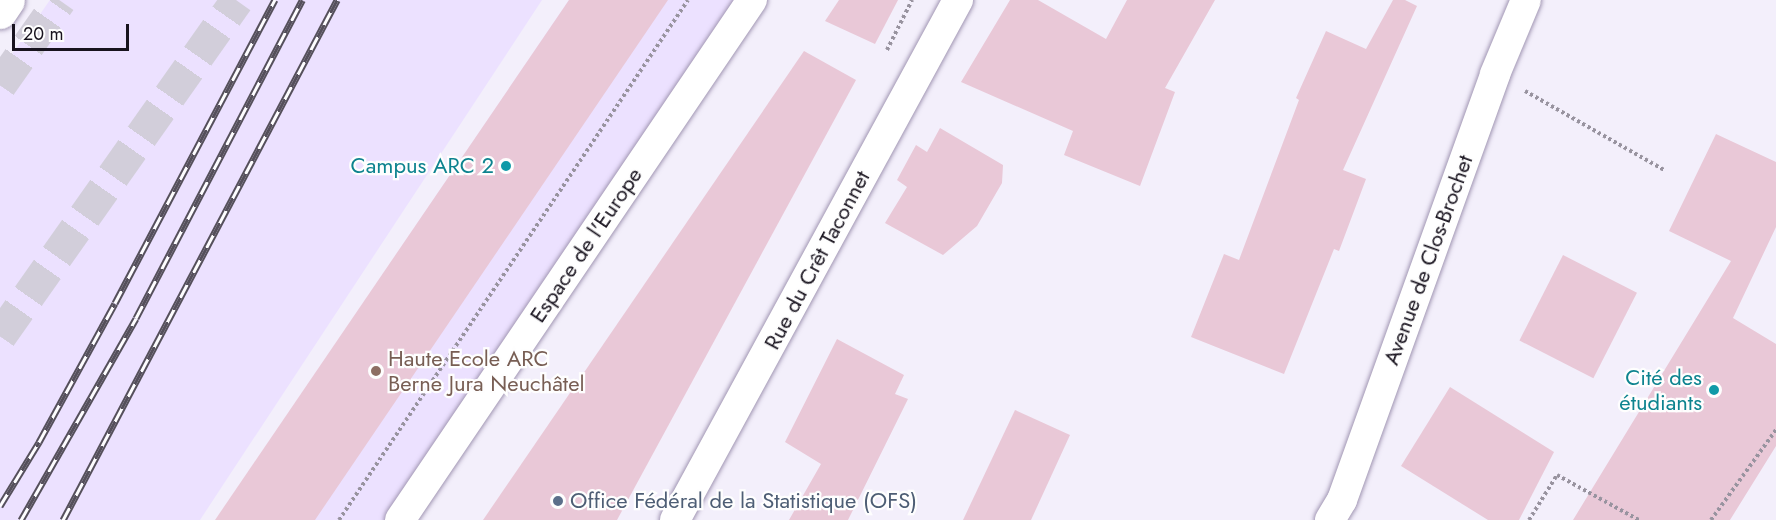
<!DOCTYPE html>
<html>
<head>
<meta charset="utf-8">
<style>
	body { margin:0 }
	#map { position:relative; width:1776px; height:520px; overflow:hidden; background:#f3effb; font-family:Jost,sans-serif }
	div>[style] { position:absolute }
	.built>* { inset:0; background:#ece1ff }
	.building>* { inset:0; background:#e9c8d7; transform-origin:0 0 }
	.motorway-tunnel>* { height:33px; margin-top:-16.5px; transform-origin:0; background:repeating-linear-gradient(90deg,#d2ceda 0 33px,transparent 0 49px) }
	.path>* { height:4px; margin-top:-2px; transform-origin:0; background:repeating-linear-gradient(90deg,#98939f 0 3px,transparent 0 6px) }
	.roads { filter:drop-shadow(0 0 2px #a196b3) drop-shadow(0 0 2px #a196b3) }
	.minor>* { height:30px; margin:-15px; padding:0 15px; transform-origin:15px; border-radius:15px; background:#fff }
	.secondary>* { height:33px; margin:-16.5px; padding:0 16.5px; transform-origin:16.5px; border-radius:16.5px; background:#fff }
	.rail>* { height:7px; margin-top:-3.5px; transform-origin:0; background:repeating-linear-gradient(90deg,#fefefe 0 14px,#55505b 0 28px); box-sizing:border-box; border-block:2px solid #55505b }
	.dots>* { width:16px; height:16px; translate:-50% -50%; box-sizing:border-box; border:3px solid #fefefe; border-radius:50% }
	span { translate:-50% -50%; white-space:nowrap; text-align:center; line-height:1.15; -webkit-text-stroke:4.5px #fefefe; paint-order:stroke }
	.culture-label { font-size:22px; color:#0d838f }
	.right { translate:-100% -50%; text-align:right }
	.street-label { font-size:22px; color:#18131e }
	.education-label { font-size:22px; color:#785e54 }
	.left { translate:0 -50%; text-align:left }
	.service-label { font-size:22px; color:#4e5e75 }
	.scale { position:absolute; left:12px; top:24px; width:117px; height:27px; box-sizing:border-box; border:3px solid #18131e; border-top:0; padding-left:8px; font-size:18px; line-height:21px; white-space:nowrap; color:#18131e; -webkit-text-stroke:4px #fefefe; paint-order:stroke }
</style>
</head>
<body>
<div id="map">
	<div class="built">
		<i style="clip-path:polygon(50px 0,542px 0,200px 520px,0 520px,0 71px)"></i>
		<i style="clip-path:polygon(569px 0,748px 0,392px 520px,216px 520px)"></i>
	</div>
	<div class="building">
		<i style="clip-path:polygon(569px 0,668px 0,315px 520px,215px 520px)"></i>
		<i style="clip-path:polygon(839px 0,898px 0,875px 44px,825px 21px)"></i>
		<i style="clip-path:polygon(1010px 0,1038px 0,1106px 39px,1127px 0,1215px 0,1165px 88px,1175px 92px,1140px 186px,1064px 155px,1073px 131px,961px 82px)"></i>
		<i style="clip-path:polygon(1393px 0,1405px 0,1417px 6px,1343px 170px,1366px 179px,1339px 251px,1334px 249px,1284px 374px,1191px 337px,1224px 254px,1239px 260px,1299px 100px,1296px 98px,1326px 31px,1366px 49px)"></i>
		<i style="clip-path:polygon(804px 51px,856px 80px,617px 520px,483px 520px)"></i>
		<i style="clip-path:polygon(940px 128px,1003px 165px,1002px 183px,977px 226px,943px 255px,885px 223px,907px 187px,897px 180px,916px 145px,927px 152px)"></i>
		<i style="clip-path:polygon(1716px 134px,1776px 162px,1776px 227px,1733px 318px,1776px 344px,1776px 446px,1730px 520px,1573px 520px,1731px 261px,1669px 231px)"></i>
		<i style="left:1563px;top:255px;width:83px;height:96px;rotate:27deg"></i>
		<i style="clip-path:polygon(837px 339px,904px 375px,895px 394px,908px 399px,848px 520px,789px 520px,821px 464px,785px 442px)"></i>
		<i style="clip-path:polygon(1450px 387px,1554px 452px,1519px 520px,1488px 520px,1401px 466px)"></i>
		<i style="clip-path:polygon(1015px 410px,1070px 435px,1031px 520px,963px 520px)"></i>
	</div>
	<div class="motorway-tunnel">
		<i style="left:0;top:85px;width:104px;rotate:-54.8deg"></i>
		<i style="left:0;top:336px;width:411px;rotate:-54.8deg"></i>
	</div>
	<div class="path">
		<i style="left:887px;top:50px;width:56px;rotate:-63.4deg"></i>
		<i style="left:1525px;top:91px;width:160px;rotate:29.6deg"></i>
		<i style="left:339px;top:520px;width:626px;rotate:-56.13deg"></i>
		<i style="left:1529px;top:520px;width:53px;rotate:-58.1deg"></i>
		<i style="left:1557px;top:475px;width:94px;rotate:28.8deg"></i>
		<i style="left:1711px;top:520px;width:111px;rotate:-54.2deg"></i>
	</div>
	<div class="roads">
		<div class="minor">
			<i style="left:400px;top:520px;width:628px;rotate:-55.91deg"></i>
			<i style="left:675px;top:520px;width:592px;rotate:-61.44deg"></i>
			<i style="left:1330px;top:520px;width:23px;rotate:-59deg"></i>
			<i style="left:1342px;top:500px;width:453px;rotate:-70.2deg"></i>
			<i style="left:1495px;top:74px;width:80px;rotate:-67.3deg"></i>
		</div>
		<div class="secondary">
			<i style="left:0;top:12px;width:14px;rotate:-56deg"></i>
		</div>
	</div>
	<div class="rail">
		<i style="left:0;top:506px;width:75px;rotate:-58.6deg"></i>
		<i style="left:39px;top:442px;width:158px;rotate:-61.3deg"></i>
		<i style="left:115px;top:303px;width:343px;rotate:-62.2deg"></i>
		<i style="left:21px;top:520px;width:232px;rotate:-60.3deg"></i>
		<i style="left:136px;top:318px;width:359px;rotate:-62.4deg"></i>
		<i style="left:63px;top:520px;width:588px;rotate:-62.21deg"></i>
	</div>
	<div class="dots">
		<i style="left:506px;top:166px;background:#0f9aa8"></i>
		<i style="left:376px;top:371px;background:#8d6e63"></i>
		<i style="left:1714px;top:390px;background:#0f9aa8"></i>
		<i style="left:558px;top:501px;background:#5c6f8a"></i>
	</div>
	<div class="culture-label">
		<span class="right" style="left:494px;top:166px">Campus ARC 2</span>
		<span class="right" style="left:1702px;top:390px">Cité des<br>étudiants</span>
	</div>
	<div class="street-label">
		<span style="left:586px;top:245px;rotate:-56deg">Espace de l'Europe</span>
		<span style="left:817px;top:260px;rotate:-62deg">Rue du Crêt Taconnet</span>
		<span style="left:1428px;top:260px;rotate:-70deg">Avenue de Clos-Brochet</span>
	</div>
	<div class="education-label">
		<span class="left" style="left:388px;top:371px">Haute Ecole ARC<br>Berne Jura Neuchâtel</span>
	</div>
	<div class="service-label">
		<span class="left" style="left:570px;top:501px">Office Fédéral de la Statistique (OFS)</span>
	</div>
	<div class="scale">20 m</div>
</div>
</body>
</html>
